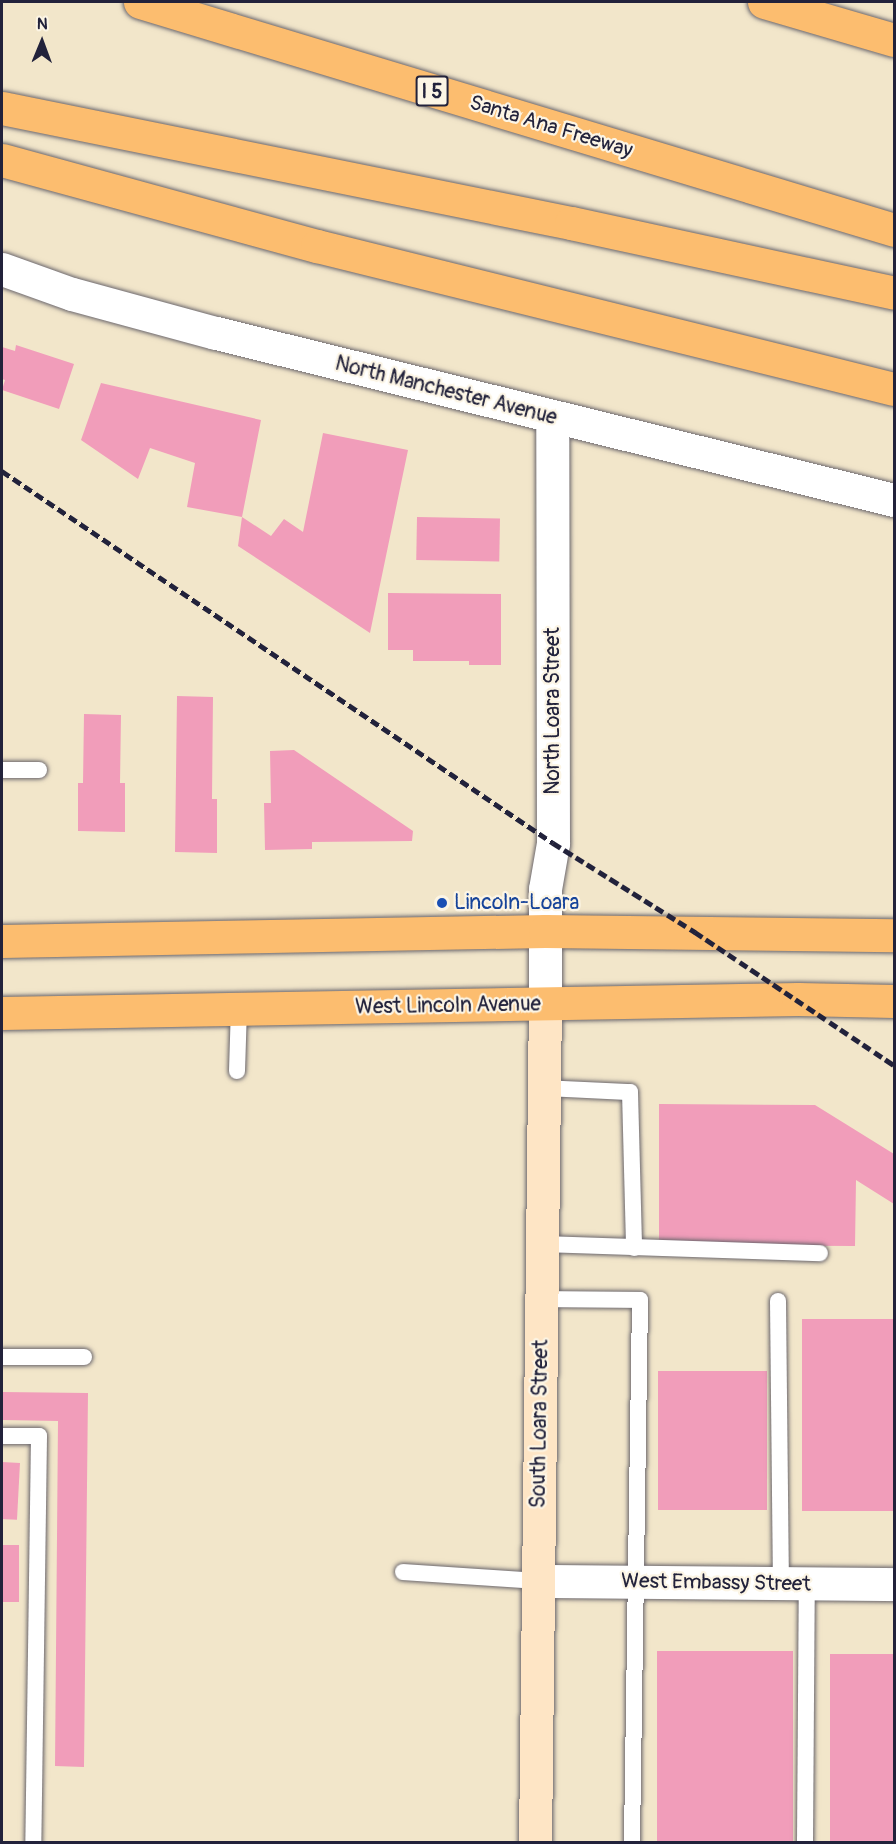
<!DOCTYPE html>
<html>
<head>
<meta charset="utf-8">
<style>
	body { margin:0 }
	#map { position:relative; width:896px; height:1844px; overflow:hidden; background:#f2e6ca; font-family:Pangolin,sans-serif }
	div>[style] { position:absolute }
	.building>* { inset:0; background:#f19dba; transform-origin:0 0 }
	.roads { filter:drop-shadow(0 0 2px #6b676d) drop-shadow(0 0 2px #6b676d) }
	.lane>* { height:16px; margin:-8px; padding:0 8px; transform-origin:8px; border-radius:8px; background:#fff }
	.street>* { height:33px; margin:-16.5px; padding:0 16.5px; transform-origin:16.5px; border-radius:16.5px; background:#fff }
	.secondary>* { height:33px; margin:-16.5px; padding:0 16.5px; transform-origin:16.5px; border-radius:16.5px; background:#fee5c5 }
	.primary>* { height:33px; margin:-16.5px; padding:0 16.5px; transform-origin:16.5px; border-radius:16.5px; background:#fcbd6f }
	.highway>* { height:33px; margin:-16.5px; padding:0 16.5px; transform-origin:16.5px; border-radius:16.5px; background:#fcbd6f }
	.rail>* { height:4.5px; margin-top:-2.25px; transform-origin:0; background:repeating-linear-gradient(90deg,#22223b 0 9px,transparent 0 13.5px) }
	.dots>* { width:16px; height:16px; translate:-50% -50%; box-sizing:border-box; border:3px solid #fcf5e5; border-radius:50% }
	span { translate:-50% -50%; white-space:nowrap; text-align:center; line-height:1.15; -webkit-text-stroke:4.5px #fcf5e5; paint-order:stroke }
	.shield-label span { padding:2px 4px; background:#fcf5e5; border:2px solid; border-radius:4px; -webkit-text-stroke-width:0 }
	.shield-label { font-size:20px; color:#22223b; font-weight:700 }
	.street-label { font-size:21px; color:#22223b }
	.transit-label { font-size:21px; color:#164399 }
	.left { translate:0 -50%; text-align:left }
	.frame { position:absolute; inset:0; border:3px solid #22223b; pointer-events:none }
	.north { position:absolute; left:12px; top:12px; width:60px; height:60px; -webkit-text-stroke:4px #fcf5e5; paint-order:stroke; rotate:1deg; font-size:16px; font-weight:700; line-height:24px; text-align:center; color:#22223b }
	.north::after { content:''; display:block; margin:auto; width:21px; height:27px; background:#22223b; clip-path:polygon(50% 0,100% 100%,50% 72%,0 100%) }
</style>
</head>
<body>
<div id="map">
	<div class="building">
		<i style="clip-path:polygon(16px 345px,74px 364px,59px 409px,2px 390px,5px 380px,2px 379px,2px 347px,15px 351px)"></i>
		<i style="clip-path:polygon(101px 383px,261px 420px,242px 517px,187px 507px,195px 463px,150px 448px,138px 479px,81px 440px)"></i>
		<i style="clip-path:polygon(323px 433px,408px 450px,370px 633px,238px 546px,242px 517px,271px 536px,284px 519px,303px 532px)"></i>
		<i style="left:417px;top:517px;width:83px;height:43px;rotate:1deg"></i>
		<i style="clip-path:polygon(388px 593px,501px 594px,501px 665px,469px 665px,469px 661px,413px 661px,413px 650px,388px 650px)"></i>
		<i style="clip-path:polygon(177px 696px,213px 697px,212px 799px,217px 799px,217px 853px,175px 852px)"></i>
		<i style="clip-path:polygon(84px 714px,121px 715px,120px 783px,125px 783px,125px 832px,78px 831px,78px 783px,83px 783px)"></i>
		<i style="clip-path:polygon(294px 750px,413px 831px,412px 841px,312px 842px,312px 849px,265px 850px,264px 803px,271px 803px,270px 751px)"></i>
		<i style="clip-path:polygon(659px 1104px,815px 1105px,894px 1154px,894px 1204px,856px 1180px,855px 1246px,659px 1245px)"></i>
		<i style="left:802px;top:1319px;width:92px;height:192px"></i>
		<i style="left:658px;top:1371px;width:109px;height:139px"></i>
		<i style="clip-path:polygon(2px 1392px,88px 1393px,84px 1767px,55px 1766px,58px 1421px,2px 1420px)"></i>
		<i style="left:2px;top:1462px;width:18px;height:57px;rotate:3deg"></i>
		<i style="left:2px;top:1545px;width:17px;height:57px"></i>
		<i style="left:657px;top:1651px;width:136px;height:191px"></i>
		<i style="left:830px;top:1654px;width:64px;height:188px"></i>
	</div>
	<div class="roads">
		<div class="lane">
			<i style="left:2px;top:770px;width:37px"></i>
			<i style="left:237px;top:1071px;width:62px;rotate:-88.2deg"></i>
			<i style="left:544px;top:1088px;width:86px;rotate:2.7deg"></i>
			<i style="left:630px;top:1092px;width:156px;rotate:88.5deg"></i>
			<i style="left:543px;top:1244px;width:277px;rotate:1.9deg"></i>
			<i style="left:542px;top:1299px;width:98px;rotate:0.6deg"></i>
			<i style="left:640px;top:1300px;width:542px;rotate:90.85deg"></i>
			<i style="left:778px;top:1301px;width:282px;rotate:89.4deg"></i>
			<i style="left:2px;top:1357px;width:82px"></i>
			<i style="left:2px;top:1436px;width:37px"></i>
			<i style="left:39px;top:1436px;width:406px;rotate:90.8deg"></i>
			<i style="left:403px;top:1572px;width:135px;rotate:3.8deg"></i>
			<i style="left:805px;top:1842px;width:258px;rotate:-89.6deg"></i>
		</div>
		<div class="street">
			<i style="left:2px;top:269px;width:74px;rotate:19.7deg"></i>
			<i style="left:72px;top:294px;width:149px;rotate:15.2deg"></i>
			<i style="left:216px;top:333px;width:698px;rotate:13.84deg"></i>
			<i style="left:545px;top:1005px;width:116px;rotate:-90deg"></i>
			<i style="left:545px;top:889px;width:47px;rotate:-80.1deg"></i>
			<i style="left:553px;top:843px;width:426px;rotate:-90.1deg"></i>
			<i style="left:538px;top:1581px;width:356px;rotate:0.5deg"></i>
		</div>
		<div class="secondary">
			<i style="left:535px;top:1842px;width:837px;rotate:-89.32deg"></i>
		</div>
		<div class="primary">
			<i style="left:2px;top:941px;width:543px;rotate:-1.06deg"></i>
			<i style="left:545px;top:931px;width:349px;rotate:0.7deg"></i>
			<i style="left:2px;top:1013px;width:796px;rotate:-1.01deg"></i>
			<i style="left:798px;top:999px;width:96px;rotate:1.2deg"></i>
		</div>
		<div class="highway">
			<i style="left:140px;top:2px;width:788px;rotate:16.82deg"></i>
			<i style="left:764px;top:2px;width:135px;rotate:16.3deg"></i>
			<i style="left:2px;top:108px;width:581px;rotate:11.43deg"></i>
			<i style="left:571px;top:223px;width:330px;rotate:12.2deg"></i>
			<i style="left:2px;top:160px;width:327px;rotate:15.3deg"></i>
			<i style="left:317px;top:246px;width:594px;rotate:13.92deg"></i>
		</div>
	</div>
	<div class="rail">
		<i style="left:2px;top:471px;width:665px;rotate:34.02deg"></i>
		<i style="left:553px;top:843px;width:168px;rotate:32.1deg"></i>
		<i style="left:695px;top:932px;width:239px;rotate:33.8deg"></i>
	</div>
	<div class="dots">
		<i style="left:442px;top:903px;background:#1a4fb4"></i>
	</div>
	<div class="shield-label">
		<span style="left:432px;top:91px">I 5</span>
	</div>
	<div class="street-label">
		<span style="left:551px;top:127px;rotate:17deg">Santa Ana Freeway</span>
		<span style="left:446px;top:391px;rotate:14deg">North Manchester Avenue</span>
		<span style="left:553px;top:711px;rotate:-90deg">North Loara Street</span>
		<span style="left:448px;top:1006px;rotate:-1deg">West Lincoln Avenue</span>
		<span style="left:540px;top:1424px;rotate:-89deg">South Loara Street</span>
		<span style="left:716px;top:1583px;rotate:1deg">West Embassy Street</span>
	</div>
	<div class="transit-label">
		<span class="left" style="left:454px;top:903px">Lincoln-Loara</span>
	</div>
	<div class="frame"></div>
	<div class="north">N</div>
</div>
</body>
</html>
